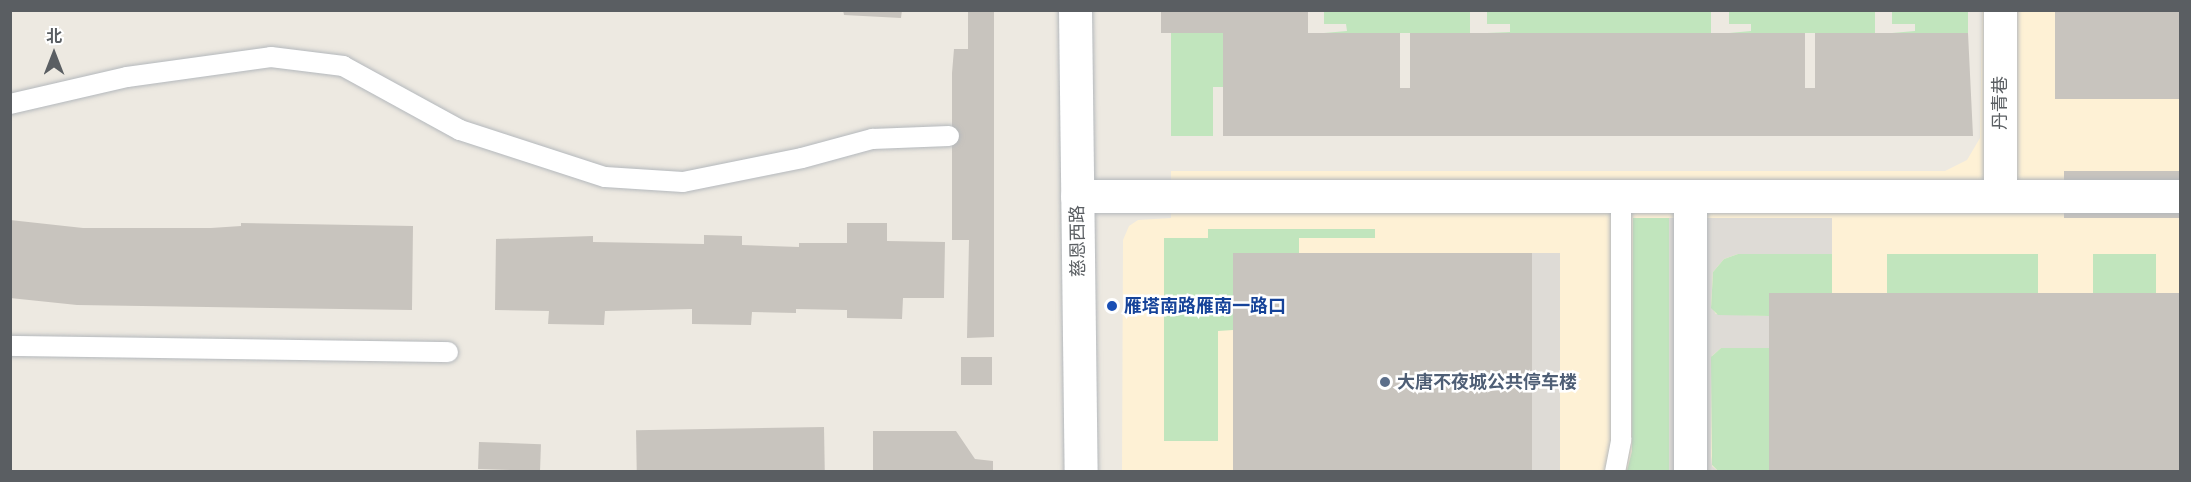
<!DOCTYPE html>
<html>
<head>
<meta charset="utf-8">
<style>
	body { margin:0 }
	#map { position:relative; width:2191px; height:482px; overflow:hidden; background:#ede9e1; font-family:"PT Sans Narrow","Noto Sans SC",sans-serif }
	div>[style] { position:absolute }
	.commercial>* { inset:0; background:#fef1d5 }
	.industrial>* { inset:0; background:#dedbd6; transform-origin:0 0 }
	.green>* { inset:0; background:#c1e5bd; transform-origin:0 0 }
	.building>* { inset:0; background:#c8c4be; transform-origin:0 0 }
	.roads { filter:drop-shadow(0 0 2px #b4b8bc) drop-shadow(0 0 2px #b4b8bc) }
	.lane>* { height:20px; margin:-10px; padding:0 10px; transform-origin:10px; border-radius:10px; background:#fff }
	.street>* { height:33px; margin:-16.5px; padding:0 16.5px; transform-origin:16.5px; border-radius:16.5px; background:#fff }
	.secondary>* { height:33px; margin:-16.5px; padding:0 16.5px; transform-origin:16.5px; border-radius:16.5px; background:#fff }
	.dots>* { width:16px; height:16px; translate:-50% -50%; box-sizing:border-box; border:3px solid #fff; border-radius:50% }
	span { translate:-50% -50%; white-space:nowrap; text-align:center; line-height:1.15; -webkit-text-stroke:5px #fff; paint-order:stroke }
	.street-label { font-size:18px; color:#5a5e62 }
	.transit-label { font-size:18px; color:#164399; font-weight:700 }
	.left { translate:0 -50%; text-align:left }
	.service-label { font-size:18px; color:#4e5e75; font-weight:700 }
	.frame { position:absolute; inset:0; border:12px solid #5a5e62; pointer-events:none }
	.north { position:absolute; left:24px; top:24px; width:60px; height:60px; -webkit-text-stroke:4px #fff; paint-order:stroke; rotate:0deg; font-size:16px; font-weight:700; line-height:24px; text-align:center; color:#5a5e62 }
	.north::after { content:''; display:block; margin:auto; width:21px; height:27px; background:#5a5e62; clip-path:polygon(50% 0,100% 100%,50% 72%,0 100%) }
</style>
</head>
<body>
<div id="map">
	<div class="commercial">
		<i style="clip-path:polygon(1982px 11px,2180px 11px,2180px 471px,1122px 472px,1123px 240px,1129px 226px,1138px 220px,1171px 218px,1171px 171px,1945px 171px,1967px 160px,1980px 138px)"></i>
	</div>
	<div class="industrial">
		<i style="clip-path:polygon(1669px 218px,1832px 218px,1832px 254px,1738px 254px,1724px 259px,1713px 272px,1711px 306px,1716px 314px,1769px 316px,1769px 348px,1721px 348px,1712px 356px,1711px 455px,1712px 466px,1718px 471px,1669px 471px)"></i>
		<i style="left:1532px;top:253px;width:28px;height:218px"></i>
	</div>
	<div class="green">
		<i style="clip-path:polygon(1324px 11px,1470px 11px,1470px 33px,1324px 33px,1347px 31px,1346px 24px,1324px 24px)"></i>
		<i style="clip-path:polygon(1487px 11px,1711px 11px,1711px 33px,1487px 33px,1510px 32px,1510px 24px,1487px 24px)"></i>
		<i style="clip-path:polygon(1729px 11px,1875px 11px,1875px 33px,1729px 33px,1751px 31px,1751px 24px,1729px 24px)"></i>
		<i style="clip-path:polygon(1892px 11px,1968px 11px,1968px 33px,1892px 33px,1915px 31px,1915px 24px,1892px 24px)"></i>
		<i style="clip-path:polygon(1171px 33px,1223px 33px,1223px 87px,1213px 87px,1213px 136px,1171px 136px)"></i>
		<i style="clip-path:polygon(1633px 218px,1669px 218px,1669px 471px,1627px 471px,1632px 451px)"></i>
		<i style="clip-path:polygon(1208px 229px,1375px 229px,1375px 238px,1299px 238px,1299px 253px,1233px 330px,1218px 331px,1218px 441px,1164px 441px,1164px 238px,1208px 238px)"></i>
		<i style="clip-path:polygon(1738px 254px,1832px 254px,1832px 293px,1769px 293px,1769px 316px,1718px 315px,1711px 308px,1713px 272px,1724px 259px)"></i>
		<i style="left:1887px;top:254px;width:151px;height:39px"></i>
		<i style="left:2093px;top:254px;width:63px;height:39px"></i>
		<i style="clip-path:polygon(1721px 348px,1769px 348px,1769px 471px,1718px 471px,1712px 465px,1711px 357px)"></i>
	</div>
	<div class="building">
		<i style="clip-path:polygon(843px 10px,902px 10px,901px 18px,844px 15px)"></i>
		<i style="clip-path:polygon(968px 10px,994px 10px,994px 337px,967px 338px,969px 240px,952px 240px,952px 73px,954px 49px,968px 49px)"></i>
		<i style="clip-path:polygon(1161px 10px,1308px 10px,1308px 33px,1400px 33px,1400px 88px,1410px 88px,1410px 33px,1805px 33px,1805px 88px,1815px 88px,1815px 33px,1968px 33px,1973px 136px,1223px 136px,1223px 33px,1161px 33px)"></i>
		<i style="left:2055px;top:10px;width:125px;height:89px"></i>
		<i style="left:2064px;top:171px;width:116px;height:47px"></i>
		<i style="clip-path:polygon(10px 220px,83px 228px,211px 228px,241px 226px,241px 223px,413px 226px,412px 310px,77px 305px,10px 298px)"></i>
		<i style="clip-path:polygon(847px 223px,887px 223px,887px 241px,945px 242px,944px 298px,903px 298px,902px 319px,847px 318px,847px 310px,796px 309px,796px 313px,752px 312px,751px 325px,692px 324px,692px 309px,605px 311px,604px 325px,548px 324px,549px 311px,495px 310px,496px 239px,593px 236px,593px 242px,704px 244px,704px 235px,742px 236px,742px 245px,799px 247px,799px 243px,847px 243px)"></i>
		<i style="left:1233px;top:253px;width:299px;height:219px"></i>
		<i style="left:1769px;top:293px;width:411px;height:179px"></i>
		<i style="left:961px;top:357px;width:31px;height:28px"></i>
		<i style="left:824px;top:427px;width:45px;height:188px;rotate:89deg"></i>
		<i style="clip-path:polygon(873px 431px,956px 431px,975px 459px,993px 461px,993px 472px,873px 472px)"></i>
		<i style="left:479px;top:442px;width:62px;height:27px;rotate:2deg"></i>
	</div>
	<div class="roads">
		<div class="lane">
			<i style="left:10px;top:104px;width:120px;rotate:-13deg"></i>
			<i style="left:127px;top:77px;width:145px;rotate:-7.9deg"></i>
			<i style="left:271px;top:57px;width:73px;rotate:7.1deg"></i>
			<i style="left:343px;top:66px;width:133px;rotate:28.7deg"></i>
			<i style="left:460px;top:130px;width:152px;rotate:18deg"></i>
			<i style="left:605px;top:177px;width:78px;rotate:3.7deg"></i>
			<i style="left:683px;top:182px;width:121px;rotate:-11.4deg"></i>
			<i style="left:802px;top:158px;width:73px;rotate:-15.2deg"></i>
			<i style="left:872px;top:139px;width:77px;rotate:-2.2deg"></i>
			<i style="left:10px;top:346px;width:438px;rotate:0.8deg"></i>
			<i style="left:1615px;top:472px;width:33px;rotate:-79deg"></i>
			<i style="left:1621px;top:440px;width:244px;rotate:-90deg"></i>
		</div>
		<div class="street">
			<i style="left:2000px;top:10px;width:186px;rotate:90deg"></i>
			<i style="left:1077px;top:196px;width:1103px"></i>
			<i style="left:1690px;top:196px;width:276px;rotate:90deg"></i>
		</div>
		<div class="secondary">
			<i style="left:1075px;top:10px;width:462px;rotate:89.3deg"></i>
		</div>
	</div>
	<div class="dots">
		<i style="left:1112px;top:306px;background:#1a4fb4"></i>
		<i style="left:1385px;top:382px;background:#5c6f8a"></i>
	</div>
	<div class="street-label">
		<span style="left:2000px;top:103px;rotate:-90deg">丹青巷</span>
		<span style="left:1078px;top:241px;rotate:-91deg">慈恩西路</span>
	</div>
	<div class="transit-label">
		<span class="left" style="left:1124px;top:306px">雁塔南路雁南一路口</span>
	</div>
	<div class="service-label">
		<span class="left" style="left:1397px;top:382px">大唐不夜城公共停车楼</span>
	</div>
	<div class="frame"></div>
	<div class="north">北</div>
</div>
</body>
</html>
